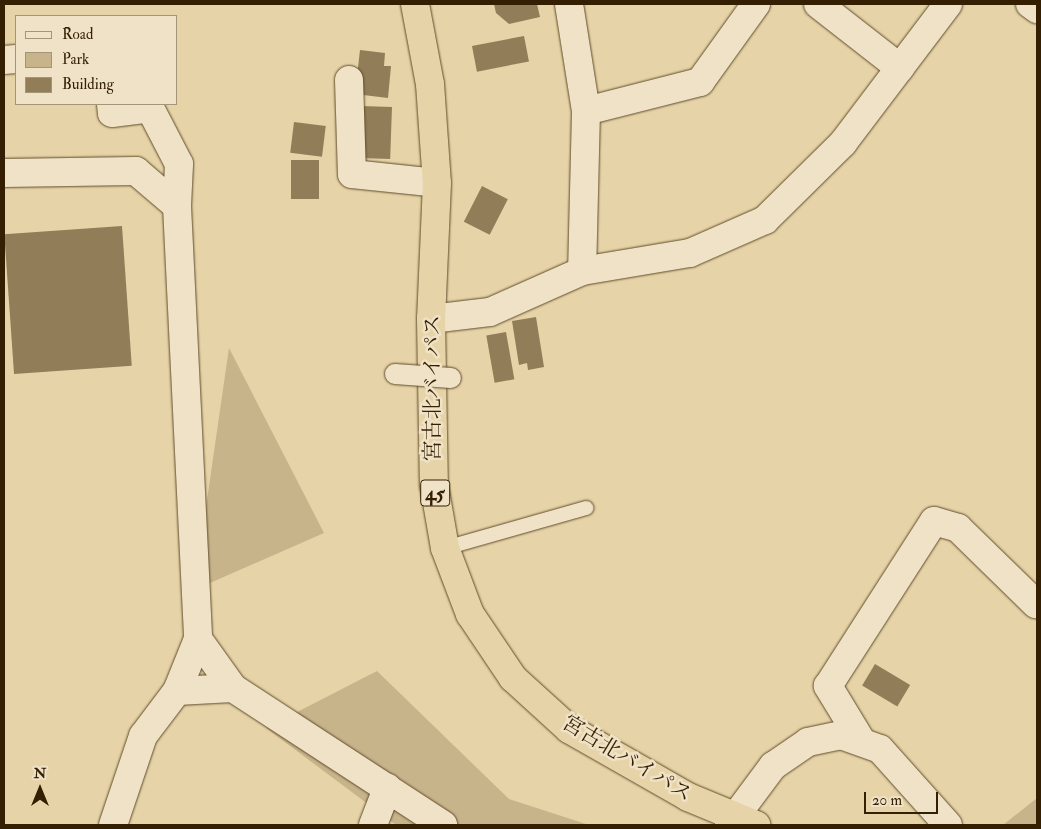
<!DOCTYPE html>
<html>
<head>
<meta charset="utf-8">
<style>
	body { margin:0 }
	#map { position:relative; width:1041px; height:829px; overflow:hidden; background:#e6d3a7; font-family:"IM FELL Double Pica","Noto Serif JP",serif }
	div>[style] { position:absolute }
	.green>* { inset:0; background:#c8b48b }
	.building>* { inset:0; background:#917d58; transform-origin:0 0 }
	.roads { filter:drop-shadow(0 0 1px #604c2b) drop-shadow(0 0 1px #604c2b) }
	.service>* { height:14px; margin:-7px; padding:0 7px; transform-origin:7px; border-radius:7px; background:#efe2c6 }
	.minor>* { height:28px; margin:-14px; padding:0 14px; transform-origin:14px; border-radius:14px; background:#efe2c6 }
	.trunk>* { height:28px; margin:-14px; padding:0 14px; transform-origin:14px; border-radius:14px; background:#e6d3a7 }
	.bridges { filter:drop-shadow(0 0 1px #604c2b) drop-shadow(0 0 1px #604c2b) }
	.pedestrian-bridge>* { height:20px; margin:-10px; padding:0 10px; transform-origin:10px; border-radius:10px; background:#efe2c6 }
	span { translate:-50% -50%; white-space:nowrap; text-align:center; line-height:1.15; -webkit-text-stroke:5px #efe2c6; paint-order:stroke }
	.shield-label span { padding:1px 4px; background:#efe2c6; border:1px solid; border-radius:4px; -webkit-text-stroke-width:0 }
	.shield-label { font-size:20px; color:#341f02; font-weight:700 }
	.street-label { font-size:21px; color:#341f02 }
	.frame { position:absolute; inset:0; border:5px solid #341f02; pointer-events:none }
	.legend { position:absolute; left:15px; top:15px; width:162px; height:90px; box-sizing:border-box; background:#efe2c6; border:1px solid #a49478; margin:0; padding:6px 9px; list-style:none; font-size:15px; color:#341f02 }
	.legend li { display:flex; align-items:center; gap:10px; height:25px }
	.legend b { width:25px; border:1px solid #a49478 }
	.north { position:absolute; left:15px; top:764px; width:50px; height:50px; -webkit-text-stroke:4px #efe2c6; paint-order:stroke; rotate:0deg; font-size:14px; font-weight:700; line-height:20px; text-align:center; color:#341f02 }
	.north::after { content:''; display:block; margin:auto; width:18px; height:22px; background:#341f02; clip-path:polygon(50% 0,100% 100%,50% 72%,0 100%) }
	.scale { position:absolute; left:864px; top:792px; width:74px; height:22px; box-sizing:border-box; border:2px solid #341f02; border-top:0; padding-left:6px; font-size:15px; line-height:18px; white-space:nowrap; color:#341f02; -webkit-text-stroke:4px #efe2c6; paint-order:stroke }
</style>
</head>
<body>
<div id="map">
	<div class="green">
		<i style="clip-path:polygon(229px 348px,324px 533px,194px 590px)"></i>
		<i style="clip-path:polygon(377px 671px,509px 799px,589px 825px,396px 825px,266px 728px)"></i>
		<i style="clip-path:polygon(1037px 798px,1037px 825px,1003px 825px)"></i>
	</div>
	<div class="building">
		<i style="clip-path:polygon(494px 4px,537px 4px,540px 17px,509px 24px,496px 13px)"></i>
		<i style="left:524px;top:36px;width:26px;height:53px;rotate:79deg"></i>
		<i style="clip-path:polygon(360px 50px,385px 53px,384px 66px,391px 66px,388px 98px,355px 94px)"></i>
		<i style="left:361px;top:106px;width:31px;height:52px;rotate:2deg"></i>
		<i style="left:294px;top:122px;width:32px;height:31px;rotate:7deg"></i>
		<i style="left:291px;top:160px;width:28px;height:39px"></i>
		<i style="left:482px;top:186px;width:29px;height:40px;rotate:27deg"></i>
		<i style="left:122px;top:226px;width:140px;height:118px;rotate:86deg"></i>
		<i style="clip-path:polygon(536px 317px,544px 367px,528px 370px,527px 363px,519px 365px,512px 321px)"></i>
		<i style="left:506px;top:332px;width:48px;height:20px;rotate:80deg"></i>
		<i style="left:875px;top:664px;width:41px;height:25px;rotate:31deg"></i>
	</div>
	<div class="roads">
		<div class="service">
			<i style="left:445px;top:548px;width:147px;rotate:-15.8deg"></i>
		</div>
		<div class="minor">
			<i style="left:569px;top:4px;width:108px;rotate:81deg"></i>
			<i style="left:586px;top:111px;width:160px;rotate:91.4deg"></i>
			<i style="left:818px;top:4px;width:104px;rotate:38deg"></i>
			<i style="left:1030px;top:4px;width:9px;rotate:36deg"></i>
			<i style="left:4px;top:60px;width:12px;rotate:-5deg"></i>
			<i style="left:349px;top:80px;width:94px;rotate:88.2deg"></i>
			<i style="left:352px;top:174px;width:85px;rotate:6deg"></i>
			<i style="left:111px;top:104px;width:9px;rotate:84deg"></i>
			<i style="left:112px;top:113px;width:38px;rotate:-7deg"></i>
			<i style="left:150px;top:108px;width:63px;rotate:62.6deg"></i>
			<i style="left:179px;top:164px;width:42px;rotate:92.7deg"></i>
			<i style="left:586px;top:111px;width:118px;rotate:-14.3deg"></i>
			<i style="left:700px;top:82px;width:96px;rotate:-54.3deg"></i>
			<i style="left:4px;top:173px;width:132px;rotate:-0.9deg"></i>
			<i style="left:136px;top:171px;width:54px;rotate:40.5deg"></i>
			<i style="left:177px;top:206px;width:434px;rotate:87.2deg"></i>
			<i style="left:198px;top:639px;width:56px;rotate:112deg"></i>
			<i style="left:177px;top:691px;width:56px;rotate:127.1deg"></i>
			<i style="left:143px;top:736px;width:94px;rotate:108.6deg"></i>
			<i style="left:431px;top:319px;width:59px;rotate:-6.8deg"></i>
			<i style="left:490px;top:312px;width:101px;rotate:-24deg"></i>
			<i style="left:582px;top:271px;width:109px;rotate:-9.5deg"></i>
			<i style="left:690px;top:253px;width:82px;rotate:-23.7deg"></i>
			<i style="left:765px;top:220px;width:110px;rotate:-44.6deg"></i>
			<i style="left:843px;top:143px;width:174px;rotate:-52.9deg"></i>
			<i style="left:198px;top:639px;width:60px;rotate:54.5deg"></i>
			<i style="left:233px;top:688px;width:251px;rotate:33.1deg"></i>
			<i style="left:177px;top:691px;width:56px;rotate:-3.1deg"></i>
			<i style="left:862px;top:742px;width:66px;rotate:-121.3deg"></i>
			<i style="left:828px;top:686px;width:196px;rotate:-57.3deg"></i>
			<i style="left:934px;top:521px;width:25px;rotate:16deg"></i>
			<i style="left:958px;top:528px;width:109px;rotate:44.3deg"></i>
			<i style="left:373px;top:825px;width:40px;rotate:-69deg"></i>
			<i style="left:729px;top:825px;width:74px;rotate:-53.3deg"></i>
			<i style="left:773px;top:766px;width:42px;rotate:-34.4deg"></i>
			<i style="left:808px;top:742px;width:34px;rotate:-12deg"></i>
			<i style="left:841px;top:735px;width:41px;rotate:19.7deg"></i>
			<i style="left:880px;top:749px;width:102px;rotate:48.2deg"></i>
		</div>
		<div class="trunk">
			<i style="left:415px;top:4px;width:81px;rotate:79.4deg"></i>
			<i style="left:430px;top:84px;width:99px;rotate:86deg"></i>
			<i style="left:437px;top:183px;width:136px;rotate:92.5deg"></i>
			<i style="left:431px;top:319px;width:166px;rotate:89deg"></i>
			<i style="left:434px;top:485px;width:64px;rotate:80.1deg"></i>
			<i style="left:445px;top:548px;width:71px;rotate:69.3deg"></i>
			<i style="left:470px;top:614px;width:77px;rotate:56.1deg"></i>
			<i style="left:513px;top:678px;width:76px;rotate:42.3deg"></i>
			<i style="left:569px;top:729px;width:137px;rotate:29.7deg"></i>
			<i style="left:688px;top:797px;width:74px;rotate:22.4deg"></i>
		</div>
	</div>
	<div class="bridges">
		<div class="pedestrian-bridge">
			<i style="left:395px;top:374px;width:56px;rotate:4.1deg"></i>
		</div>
	</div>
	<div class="shield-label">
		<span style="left:435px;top:493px">45</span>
	</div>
	<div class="street-label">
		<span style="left:433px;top:388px;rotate:-90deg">宮古北バイパス</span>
		<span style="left:627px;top:759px;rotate:31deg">宮古北バイパス</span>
	</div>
	<div class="frame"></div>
	<ul class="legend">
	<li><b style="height:6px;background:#efe2c6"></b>Road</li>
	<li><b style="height:14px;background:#c8b48b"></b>Park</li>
	<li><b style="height:14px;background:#917d58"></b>Building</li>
	</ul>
	<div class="north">N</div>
	<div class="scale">20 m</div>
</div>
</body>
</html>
